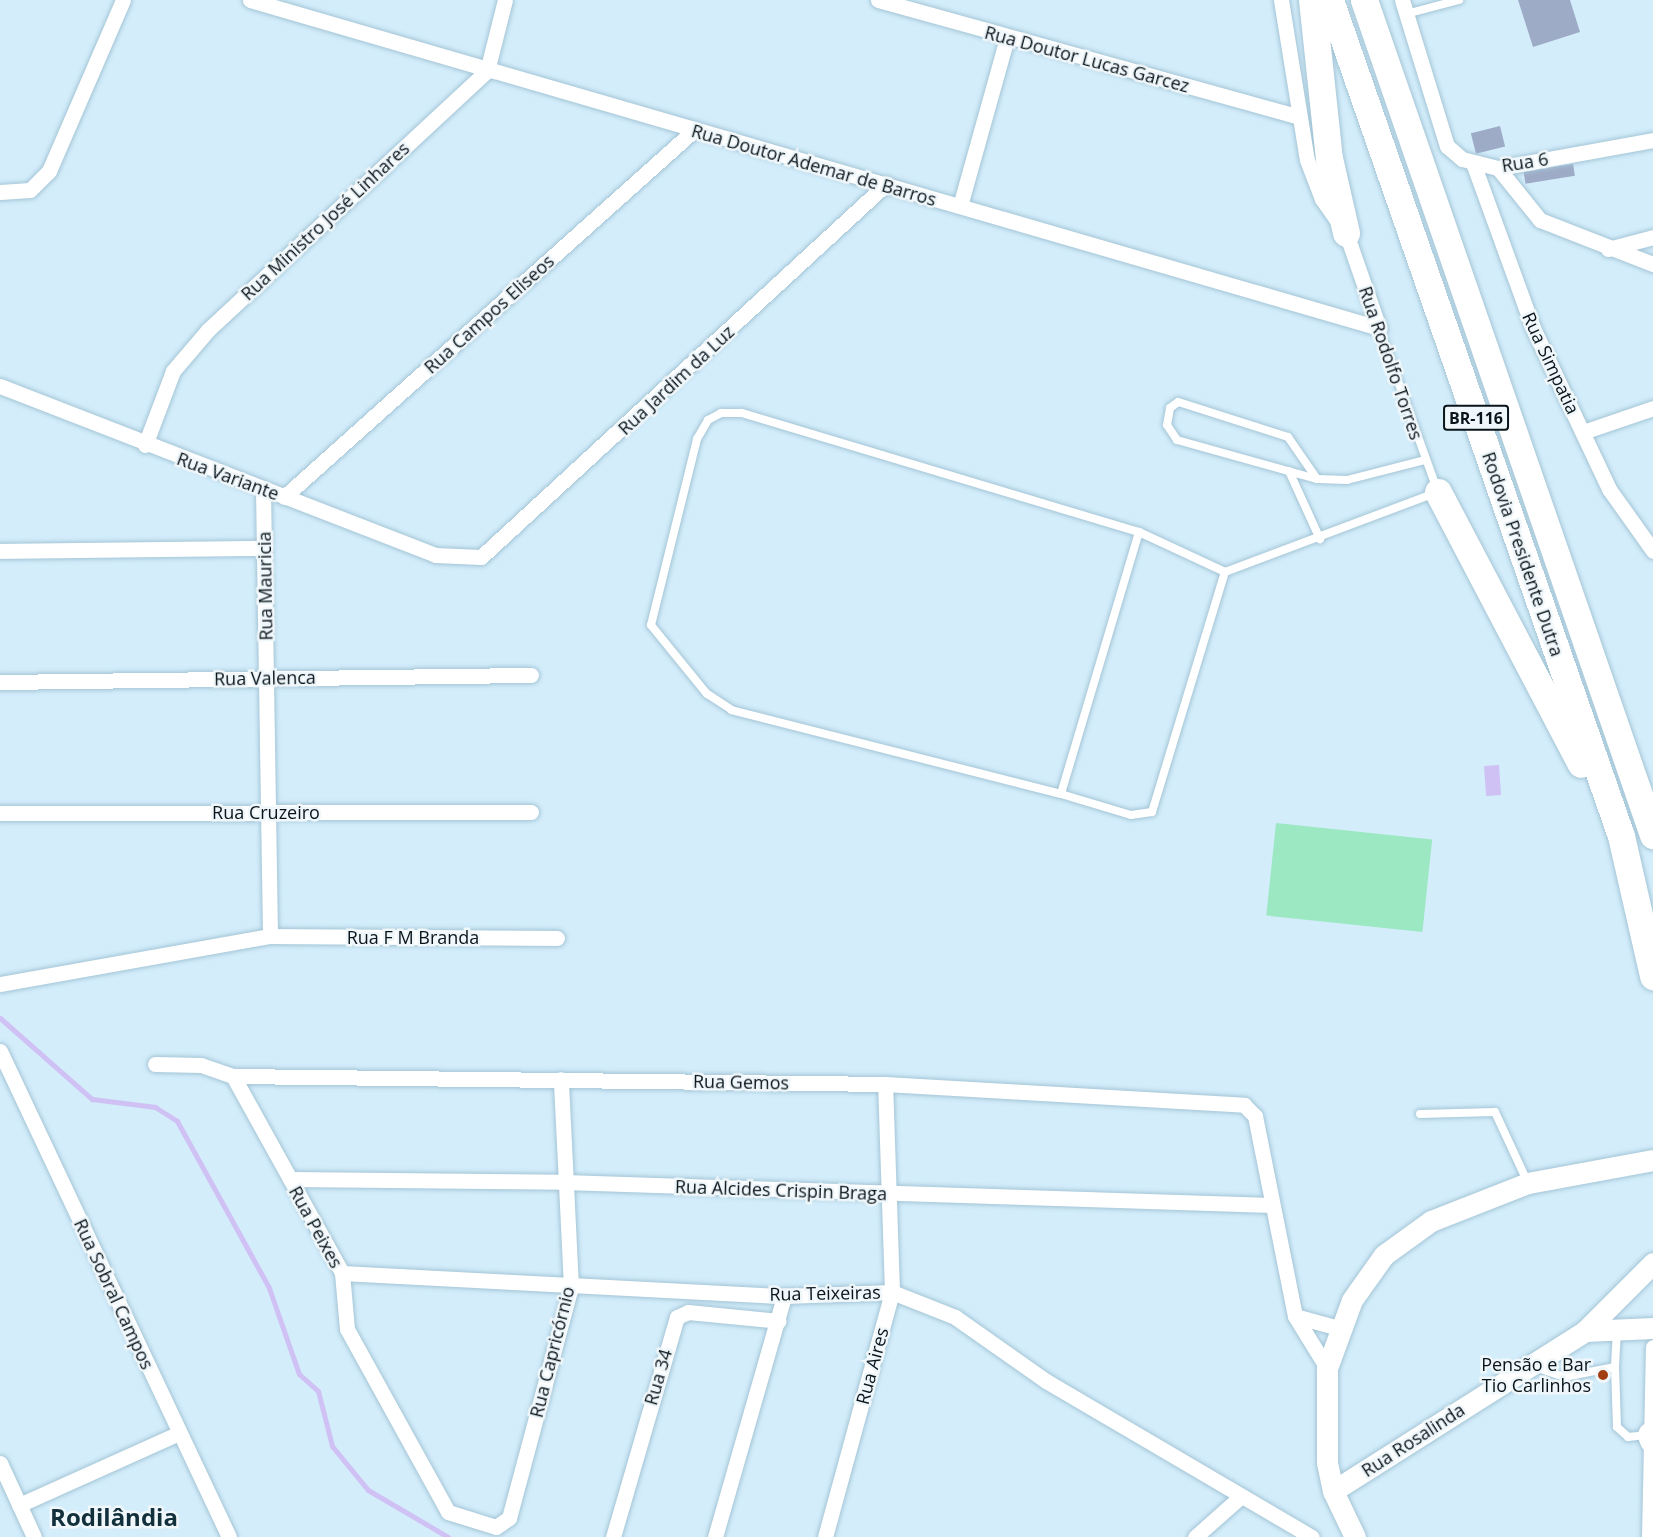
<!DOCTYPE html>
<html>
<head>
<meta charset="utf-8">
<style>
	body { margin:0 }
	#map { position:relative; width:1653px; height:1537px; overflow:hidden; background:#d3edfb; font-family:"Open Sans",sans-serif }
	div>[style] { position:absolute }
	.green>* { inset:0; background:#9ce8c3; transform-origin:0 0 }
	.water>* { inset:0; background:#d0c1f4; transform-origin:0 0 }
	.stream>* { height:5px; margin:-2.5px; padding:0 2.5px; transform-origin:2.5px; border-radius:2.5px; background:#d0c1f4 }
	.building>* { inset:0; background:#9eabc7; transform-origin:0 0 }
	.roads { filter:drop-shadow(0 0 2px #a4c5d6) drop-shadow(0 0 2px #a4c5d6) }
	.lane>* { height:8px; margin:-4px; padding:0 4px; transform-origin:4px; border-radius:4px; background:#fff }
	.street>* { height:15px; margin:-7.5px; padding:0 7.5px; transform-origin:7.5px; border-radius:7.5px; background:#fff }
	.secondary>* { height:21px; margin:-10.5px; padding:0 10.5px; transform-origin:10.5px; border-radius:10.5px; background:#fff }
	.highway>* { height:27px; margin:-13.5px; padding:0 13.5px; transform-origin:13.5px; border-radius:13.5px; background:#fff }
	.dots>* { width:16px; height:16px; translate:-50% -50%; box-sizing:border-box; border:3px solid #f0f7fa; border-radius:50% }
	span { translate:-50% -50%; white-space:nowrap; text-align:center; line-height:1.15; -webkit-text-stroke:5px #f0f7fa; paint-order:stroke }
	.shield-label span { padding:2px 4px; background:#f0f7fa; border:2px solid; border-radius:4px; -webkit-text-stroke-width:0 }
	.shield-label { font-size:16px; color:#09151b; font-weight:700 }
	.street-label { font-size:18px; color:#09151b }
	.poi-label { font-size:18px; color:#09151b }
	.right { translate:-100% -50%; text-align:right }
	.district-label { font-size:24px; color:#122f3c; font-weight:700 }
</style>
</head>
<body>
<div id="map">
	<div class="green">
		<i style="left:1276px;top:823px;width:157px;height:93px;rotate:6deg"></i>
	</div>
	<div class="water">
		<i style="left:1499px;top:765px;width:30px;height:15px;rotate:86deg"></i>
	</div>
	<div class="stream">
		<i style="left:0;top:1018px;width:123px;rotate:41.4deg"></i>
		<i style="left:92px;top:1099px;width:64px;rotate:7.2deg"></i>
		<i style="left:155px;top:1107px;width:26px;rotate:32deg"></i>
		<i style="left:177px;top:1121px;width:191px;rotate:61.1deg"></i>
		<i style="left:269px;top:1288px;width:91px;rotate:70.8deg"></i>
		<i style="left:299px;top:1374px;width:25px;rotate:42deg"></i>
		<i style="left:318px;top:1391px;width:57px;rotate:75.7deg"></i>
		<i style="left:332px;top:1446px;width:57px;rotate:50.7deg"></i>
		<i style="left:368px;top:1490px;width:93px;rotate:30.4deg"></i>
	</div>
	<div class="building">
		<i style="clip-path:polygon(1518px 0,1570px 0,1580px 32px,1533px 47px)"></i>
		<i style="left:1500px;top:126px;width:21px;height:30px;rotate:76deg"></i>
		<i style="left:1573px;top:164px;width:12px;height:50px;rotate:81deg"></i>
	</div>
	<div class="roads">
		<div class="lane">
			<i style="left:1406px;top:14px;width:55px;rotate:-14.8deg"></i>
			<i style="left:1289px;top:471px;width:75px;rotate:65.5deg"></i>
			<i style="left:1317px;top:479px;width:51px;rotate:-124.6deg"></i>
			<i style="left:1288px;top:437px;width:115px;rotate:-162.3deg"></i>
			<i style="left:1178px;top:402px;width:10px;rotate:143deg"></i>
			<i style="left:1170px;top:408px;width:17px;rotate:100deg"></i>
			<i style="left:1167px;top:425px;width:18px;rotate:56deg"></i>
			<i style="left:1177px;top:440px;width:145px;rotate:15.6deg"></i>
			<i style="left:1317px;top:479px;width:30px;rotate:2deg"></i>
			<i style="left:1347px;top:480px;width:81px;rotate:-14.4deg"></i>
			<i style="left:1139px;top:532px;width:273px;rotate:106.6deg"></i>
			<i style="left:1061px;top:794px;width:340px;rotate:-165.7deg"></i>
			<i style="left:732px;top:710px;width:30px;rotate:-147deg"></i>
			<i style="left:707px;top:694px;width:89px;rotate:-129.1deg"></i>
			<i style="left:651px;top:625px;width:192px;rotate:-76.1deg"></i>
			<i style="left:697px;top:439px;width:22px;rotate:-60deg"></i>
			<i style="left:708px;top:420px;width:15px;rotate:-28deg"></i>
			<i style="left:721px;top:413px;width:21px"></i>
			<i style="left:742px;top:413px;width:414px;rotate:16.7deg"></i>
			<i style="left:1139px;top:532px;width:95px;rotate:24.9deg"></i>
			<i style="left:1225px;top:572px;width:228px;rotate:-20.6deg"></i>
			<i style="left:1438px;top:492px;width:174px;rotate:-109.8deg"></i>
			<i style="left:1061px;top:794px;width:73px;rotate:16.7deg"></i>
			<i style="left:1131px;top:815px;width:21px;rotate:-8deg"></i>
			<i style="left:1152px;top:812px;width:251px;rotate:-73.1deg"></i>
			<i style="left:1420px;top:1114px;width:75px;rotate:-1.5deg"></i>
			<i style="left:1495px;top:1112px;width:76px;rotate:65.1deg"></i>
			<i style="left:1535px;top:1367px;width:31px;rotate:19deg"></i>
			<i style="left:1564px;top:1377px;width:52px;rotate:-11.1deg"></i>
			<i style="left:1615px;top:1367px;width:35px;rotate:-87deg"></i>
			<i style="left:1615px;top:1367px;width:60px;rotate:88.1deg"></i>
			<i style="left:1617px;top:1427px;width:15px;rotate:42deg"></i>
			<i style="left:1628px;top:1437px;width:18px;rotate:-6deg"></i>
		</div>
		<div class="street">
			<i style="left:250px;top:0;width:1176px;rotate:16.2deg"></i>
			<i style="left:878px;top:0;width:434px;rotate:15.5deg"></i>
			<i style="left:1281px;top:0;width:162px;rotate:80.8deg"></i>
			<i style="left:1307px;top:160px;width:42px;rotate:69deg"></i>
			<i style="left:1322px;top:199px;width:42px;rotate:54.8deg"></i>
			<i style="left:1346px;top:233px;width:101px;rotate:70.8deg"></i>
			<i style="left:1402px;top:0;width:153px;rotate:72.9deg"></i>
			<i style="left:1447px;top:146px;width:20px;rotate:41deg"></i>
			<i style="left:1462px;top:159px;width:37px;rotate:14deg"></i>
			<i style="left:1498px;top:168px;width:158px;rotate:-10.2deg"></i>
			<i style="left:1473px;top:163px;width:176px;rotate:70deg"></i>
			<i style="left:1533px;top:328px;width:178px;rotate:64.7deg"></i>
			<i style="left:1609px;top:489px;width:76px;rotate:54.6deg"></i>
			<i style="left:1498px;top:168px;width:67px;rotate:51.1deg"></i>
			<i style="left:1540px;top:220px;width:121px;rotate:21.3deg"></i>
			<i style="left:0;top:192px;width:30px;rotate:-4deg"></i>
			<i style="left:30px;top:190px;width:27px;rotate:-45deg"></i>
			<i style="left:49px;top:171px;width:186px;rotate:-66.6deg"></i>
			<i style="left:960px;top:206px;width:174px;rotate:-74.4deg"></i>
			<i style="left:1608px;top:249px;width:47px;rotate:-14.9deg"></i>
			<i style="left:0;top:386px;width:467px;rotate:21.2deg"></i>
			<i style="left:435px;top:555px;width:46px;rotate:2.5deg"></i>
			<i style="left:481px;top:557px;width:551px;rotate:-42.64deg"></i>
			<i style="left:1583px;top:432px;width:74px;rotate:-18.9deg"></i>
			<i style="left:145px;top:445px;width:79px;rotate:-69.3deg"></i>
			<i style="left:173px;top:371px;width:54px;rotate:-49.5deg"></i>
			<i style="left:208px;top:330px;width:381px;rotate:-42.9deg"></i>
			<i style="left:487px;top:71px;width:73px;rotate:-75.8deg"></i>
			<i style="left:263px;top:489px;width:447px;rotate:89.1deg"></i>
			<i style="left:284px;top:497px;width:549px;rotate:-41.82deg"></i>
			<i style="left:0;top:551px;width:264px;rotate:-0.7deg"></i>
			<i style="left:0;top:682px;width:531px;rotate:-0.76deg"></i>
			<i style="left:0;top:813px;width:531px;rotate:-0.11deg"></i>
			<i style="left:0;top:984px;width:274px;rotate:-10.1deg"></i>
			<i style="left:270px;top:936px;width:287px;rotate:0.4deg"></i>
			<i style="left:0;top:1051px;width:537px;rotate:64.77deg"></i>
			<i style="left:155px;top:1064px;width:46px;rotate:1.2deg"></i>
			<i style="left:201px;top:1065px;width:34px;rotate:19deg"></i>
			<i style="left:233px;top:1076px;width:652px;rotate:0.7deg"></i>
			<i style="left:885px;top:1084px;width:360px;rotate:3.3deg"></i>
			<i style="left:1244px;top:1105px;width:16px;rotate:45deg"></i>
			<i style="left:1255px;top:1116px;width:204px;rotate:78.7deg"></i>
			<i style="left:1295px;top:1316px;width:61px;rotate:58.4deg"></i>
			<i style="left:233px;top:1076px;width:225px;rotate:61deg"></i>
			<i style="left:342px;top:1273px;width:56px;rotate:84.9deg"></i>
			<i style="left:347px;top:1329px;width:209px;rotate:61.1deg"></i>
			<i style="left:448px;top:1512px;width:50px;rotate:17.4deg"></i>
			<i style="left:496px;top:1527px;width:16px;rotate:-35deg"></i>
			<i style="left:509px;top:1518px;width:239px;rotate:-75deg"></i>
			<i style="left:571px;top:1287px;width:208px;rotate:-92.8deg"></i>
			<i style="left:290px;top:1179px;width:274px;rotate:0.6deg"></i>
			<i style="left:564px;top:1182px;width:708px;rotate:1.86deg"></i>
			<i style="left:342px;top:1273px;width:443px;rotate:3deg"></i>
			<i style="left:784px;top:1296px;width:108px;rotate:-2.1deg"></i>
			<i style="left:892px;top:1292px;width:68px;rotate:21.6deg"></i>
			<i style="left:955px;top:1317px;width:111px;rotate:35.1deg"></i>
			<i style="left:1046px;top:1381px;width:308px;rotate:30.4deg"></i>
			<i style="left:1295px;top:1316px;width:49px;rotate:15.5deg"></i>
			<i style="left:0;top:1463px;width:81px;rotate:65.3deg"></i>
			<i style="left:19px;top:1505px;width:175px;rotate:-24.2deg"></i>
			<i style="left:613px;top:1537px;width:229px;rotate:-73.8deg"></i>
			<i style="left:677px;top:1317px;width:12px;rotate:-24deg"></i>
			<i style="left:688px;top:1312px;width:91px;rotate:5.6deg"></i>
			<i style="left:715px;top:1537px;width:251px;rotate:-74deg"></i>
			<i style="left:825px;top:1537px;width:254px;rotate:-74.7deg"></i>
			<i style="left:892px;top:1292px;width:208px;rotate:-91.9deg"></i>
			<i style="left:1195px;top:1537px;width:59px;rotate:-41.6deg"></i>
			<i style="left:1649px;top:1537px;width:190px;rotate:-88.8deg"></i>
		</div>
		<div class="secondary">
			<i style="left:1585px;top:1331px;width:68px;rotate:-2.5deg"></i>
			<i style="left:1333px;top:1491px;width:299px;rotate:-32.4deg"></i>
			<i style="left:1585px;top:1331px;width:96px;rotate:-45deg"></i>
			<i style="left:1355px;top:1537px;width:51px;rotate:-115.6deg"></i>
			<i style="left:1333px;top:1491px;width:30px;rotate:-102deg"></i>
			<i style="left:1327px;top:1462px;width:94px;rotate:-90deg"></i>
			<i style="left:1327px;top:1368px;width:72px;rotate:-69.8deg"></i>
			<i style="left:1352px;top:1300px;width:55px;rotate:-54.6deg"></i>
			<i style="left:1384px;top:1255px;width:58px;rotate:-35.9deg"></i>
			<i style="left:1431px;top:1221px;width:104px;rotate:-21.4deg"></i>
			<i style="left:1528px;top:1183px;width:127px;rotate:-10.4deg"></i>
		</div>
		<div class="highway">
			<i style="left:1312px;top:0;width:159px;rotate:83.9deg"></i>
			<i style="left:1329px;top:158px;width:77px;rotate:77.2deg"></i>
			<i style="left:1330px;top:0;width:885px;rotate:70.81deg"></i>
			<i style="left:1621px;top:836px;width:144px;rotate:77.1deg"></i>
			<i style="left:1364px;top:0;width:884px;rotate:70.91deg"></i>
			<i style="left:1438px;top:492px;width:307px;rotate:62.3deg"></i>
			<i style="left:1651px;top:1435px;width:5px;rotate:68deg"></i>
		</div>
	</div>
	<div class="dots">
		<i style="left:1603px;top:1375px;background:#a23d11"></i>
	</div>
	<div class="shield-label">
		<span style="left:1476px;top:418px">BR-116</span>
	</div>
	<div class="street-label">
		<span style="left:1087px;top:59px;rotate:15deg">Rua Doutor Lucas Garcez</span>
		<span style="left:1525px;top:162px;rotate:-9deg">Rua 6</span>
		<span style="left:814px;top:165px;rotate:16deg">Rua Doutor Ademar de Barros</span>
		<span style="left:325px;top:221px;rotate:-43deg">Rua Ministro José Linhares</span>
		<span style="left:489px;top:314px;rotate:-42deg">Rua Campos Eliseos</span>
		<span style="left:1391px;top:363px;rotate:71deg">Rua Rodolfo Torres</span>
		<span style="left:1551px;top:363px;rotate:65deg">Rua Simpatia</span>
		<span style="left:676px;top:380px;rotate:-43deg">Rua Jardim da Luz</span>
		<span style="left:228px;top:476px;rotate:20deg">Rua Variante</span>
		<span style="left:1523px;top:554px;rotate:71deg">Rodovia Presidente Dutra</span>
		<span style="left:265px;top:586px;rotate:-91deg">Rua Mauricia</span>
		<span style="left:265px;top:678px;rotate:-1deg">Rua Valenca</span>
		<span style="left:266px;top:812px">Rua Cruzeiro</span>
		<span style="left:413px;top:937px">Rua F M Branda</span>
		<span style="left:741px;top:1082px;rotate:1deg">Rua Gemos</span>
		<span style="left:781px;top:1190px;rotate:2deg">Rua Alcides Crispin Braga</span>
		<span style="left:316px;top:1227px;rotate:61deg">Rua Peixes</span>
		<span style="left:825px;top:1293px;rotate:-1deg">Rua Teixeiras</span>
		<span style="left:114px;top:1294px;rotate:65deg">Rua Sobral Campos</span>
		<span style="left:552px;top:1352px;rotate:-76deg">Rua Capricórnio</span>
		<span style="left:872px;top:1366px;rotate:-75deg">Rua Aires</span>
		<span style="left:658px;top:1377px;rotate:-74deg">Rua 34</span>
		<span style="left:1413px;top:1440px;rotate:-33deg">Rua Rosalinda</span>
	</div>
	<div class="poi-label">
		<span class="right" style="left:1591px;top:1375px">Pensão e Bar<br>Tio Carlinhos</span>
	</div>
	<div class="district-label">
		<span style="left:114px;top:1517px">Rodilândia</span>
	</div>
</div>
</body>
</html>
